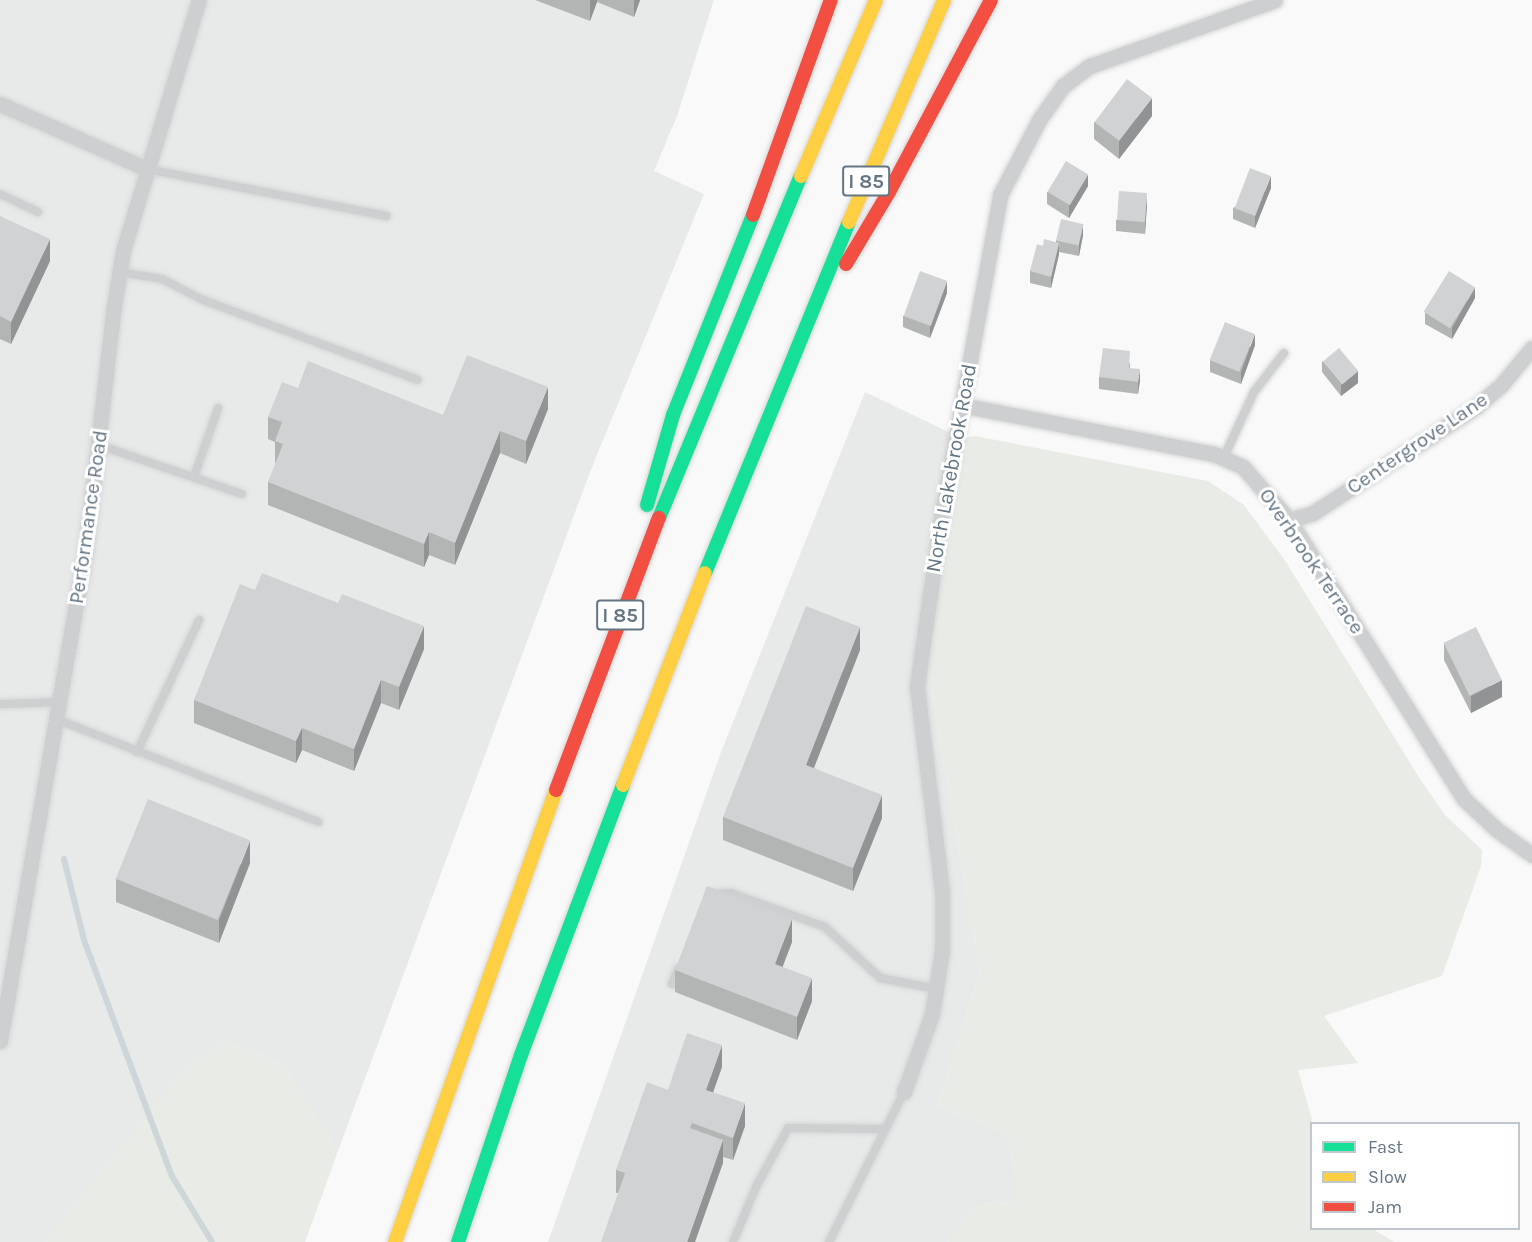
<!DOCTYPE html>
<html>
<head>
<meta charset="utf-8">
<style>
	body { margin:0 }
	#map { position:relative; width:1532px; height:1242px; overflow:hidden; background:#f9f9f9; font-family:Karla,sans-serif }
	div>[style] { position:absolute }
	.built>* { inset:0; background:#e8e9e9 }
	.green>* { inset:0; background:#e8ebe6 }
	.stream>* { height:6px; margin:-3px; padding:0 3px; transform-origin:3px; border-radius:3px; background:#ced6d9 }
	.roads { filter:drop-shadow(0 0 2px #d5d6d6) drop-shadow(0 0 2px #d5d6d6) }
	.lane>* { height:8px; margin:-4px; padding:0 4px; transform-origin:4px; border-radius:4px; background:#cecfd0 }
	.street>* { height:15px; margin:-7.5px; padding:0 7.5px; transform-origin:7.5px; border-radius:7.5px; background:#cecfd0 }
	.fast>* { height:14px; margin:-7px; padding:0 7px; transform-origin:7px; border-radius:7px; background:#16e098 }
	.slow>* { height:14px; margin:-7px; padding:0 7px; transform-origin:7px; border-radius:7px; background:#ffcf43 }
	.jam>* { height:14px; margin:-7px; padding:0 7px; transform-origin:7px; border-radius:7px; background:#f24e42 }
	.wall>* { inset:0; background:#b3b5b5 }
	.shaded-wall>* { inset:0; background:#929394 }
	.building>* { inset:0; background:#d0d2d3; transform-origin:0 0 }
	span { translate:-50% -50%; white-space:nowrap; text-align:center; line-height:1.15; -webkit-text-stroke:6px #fff; paint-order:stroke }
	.shield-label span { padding:2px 4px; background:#fff; border:2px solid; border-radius:4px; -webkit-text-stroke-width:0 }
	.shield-label { font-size:20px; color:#657683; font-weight:700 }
	.street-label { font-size:21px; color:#657683 }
	.legend { position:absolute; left:1310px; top:1122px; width:210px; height:108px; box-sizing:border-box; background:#fff; border:2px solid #c1c8cd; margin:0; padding:8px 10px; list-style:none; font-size:18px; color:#657683 }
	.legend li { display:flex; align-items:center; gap:12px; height:30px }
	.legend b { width:30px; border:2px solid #c1c8cd }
</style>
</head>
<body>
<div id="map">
	<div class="built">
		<i style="clip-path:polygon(0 0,714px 0,677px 116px,654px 171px,704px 194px,590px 472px,338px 1151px,282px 1063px,224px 1040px,188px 1066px,44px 1242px,0 1242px)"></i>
		<i style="clip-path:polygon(865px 392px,961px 438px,926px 659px,980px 972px,937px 1107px,1008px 1134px,1020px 1202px,980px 1205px,947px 1242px,548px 1242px,721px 752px)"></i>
	</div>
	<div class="green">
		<i style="clip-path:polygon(975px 436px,1208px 481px,1244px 505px,1286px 562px,1420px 779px,1445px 815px,1482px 850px,1481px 866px,1442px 976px,1324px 1016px,1358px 1063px,1298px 1070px,1313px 1123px,1312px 1228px,1373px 1229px,1394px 1242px,947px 1242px,980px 1205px,1020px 1202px,1008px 1134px,937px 1107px,980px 972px,926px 659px,961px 438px)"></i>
		<i style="clip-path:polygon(224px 1040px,282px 1063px,338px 1151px,305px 1242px,44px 1242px,188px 1066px)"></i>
	</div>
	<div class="stream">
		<i style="left:64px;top:859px;width:83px;rotate:76.1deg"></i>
		<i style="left:84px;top:940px;width:252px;rotate:69.6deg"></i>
		<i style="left:172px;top:1176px;width:77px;rotate:58.8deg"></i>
	</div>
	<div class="roads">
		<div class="lane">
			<i style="left:147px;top:169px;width:244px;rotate:11.1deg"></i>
			<i style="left:0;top:194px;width:42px;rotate:25.3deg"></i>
			<i style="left:120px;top:272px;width:43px;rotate:9.5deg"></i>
			<i style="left:162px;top:279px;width:46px;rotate:27.1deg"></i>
			<i style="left:203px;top:300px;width:229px;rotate:20.4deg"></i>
			<i style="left:99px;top:445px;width:151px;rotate:18.9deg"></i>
			<i style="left:1224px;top:457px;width:72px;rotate:-65.2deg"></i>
			<i style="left:1254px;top:392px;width:49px;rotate:-52.4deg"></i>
			<i style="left:194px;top:477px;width:73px;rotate:-70.8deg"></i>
			<i style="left:0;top:704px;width:59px;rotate:-1.9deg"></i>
			<i style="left:56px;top:719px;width:282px;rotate:21.4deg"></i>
			<i style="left:137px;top:752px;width:146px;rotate:-64.8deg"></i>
			<i style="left:714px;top:894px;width:17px;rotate:-3deg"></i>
			<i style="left:731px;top:893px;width:100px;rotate:19.9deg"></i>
			<i style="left:825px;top:927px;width:75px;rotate:42.8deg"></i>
			<i style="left:880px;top:978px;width:58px;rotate:10.9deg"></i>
			<i style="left:672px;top:984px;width:16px;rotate:-68deg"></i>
			<i style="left:733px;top:1242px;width:60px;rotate:-67.3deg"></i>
			<i style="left:756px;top:1187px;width:67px;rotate:-61.5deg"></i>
			<i style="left:788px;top:1128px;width:98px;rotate:0.6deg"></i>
			<i style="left:829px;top:1242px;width:168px;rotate:-63.4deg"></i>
		</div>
		<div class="street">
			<i style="left:0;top:104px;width:161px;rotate:23.9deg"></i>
			<i style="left:961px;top:405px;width:258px;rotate:11deg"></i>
			<i style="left:1214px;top:454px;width:32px;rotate:24deg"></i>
			<i style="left:1243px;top:467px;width:70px;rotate:49deg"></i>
			<i style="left:1289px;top:520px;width:329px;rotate:57.9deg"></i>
			<i style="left:1464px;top:799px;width:45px;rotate:43.2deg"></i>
			<i style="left:1497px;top:830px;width:43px;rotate:35.5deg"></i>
			<i style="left:1289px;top:520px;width:25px;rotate:-16deg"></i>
			<i style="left:1313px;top:513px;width:196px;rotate:-33.1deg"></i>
			<i style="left:1477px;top:406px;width:33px;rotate:-41deg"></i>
			<i style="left:1502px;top:384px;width:47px;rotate:-50.2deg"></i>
			<i style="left:0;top:1041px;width:501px;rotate:-80.12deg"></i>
			<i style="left:86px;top:547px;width:243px;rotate:-83.4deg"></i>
			<i style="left:114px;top:306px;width:56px;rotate:-80.7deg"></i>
			<i style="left:123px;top:251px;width:262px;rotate:-73.2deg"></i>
			<i style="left:904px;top:1092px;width:83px;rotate:-70.3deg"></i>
			<i style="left:932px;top:1014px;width:64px;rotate:-81deg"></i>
			<i style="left:942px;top:951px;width:60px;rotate:-90deg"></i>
			<i style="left:942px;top:891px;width:207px;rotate:-97deg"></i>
			<i style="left:917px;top:686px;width:170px;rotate:-81.9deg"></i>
			<i style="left:941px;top:518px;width:328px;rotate:-79.6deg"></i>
			<i style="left:1000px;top:195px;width:85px;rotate:-62.5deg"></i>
			<i style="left:1039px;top:120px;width:42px;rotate:-54.8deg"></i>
			<i style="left:1063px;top:86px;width:34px;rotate:-37deg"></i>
			<i style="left:1090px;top:66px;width:196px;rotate:-19.6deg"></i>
		</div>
		<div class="fast">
			<i style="left:647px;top:505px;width:94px;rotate:-73.9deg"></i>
			<i style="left:673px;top:415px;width:215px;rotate:-68.2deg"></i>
			<i style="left:659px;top:518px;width:370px;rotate:-67.5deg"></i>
			<i style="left:705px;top:573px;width:379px;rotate:-67.7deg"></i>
			<i style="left:458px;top:1242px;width:197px;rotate:-71.4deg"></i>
			<i style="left:521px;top:1055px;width:289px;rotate:-69.3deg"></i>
		</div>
		<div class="slow">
			<i style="left:801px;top:176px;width:191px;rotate:-66.9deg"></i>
			<i style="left:849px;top:222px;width:241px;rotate:-66.8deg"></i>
			<i style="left:623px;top:785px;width:227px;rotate:-68.9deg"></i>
			<i style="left:395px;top:1242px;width:480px;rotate:-70.4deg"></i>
		</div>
		<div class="jam">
			<i style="left:753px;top:215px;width:229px;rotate:-70.1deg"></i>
			<i style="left:846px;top:264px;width:84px;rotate:-59.2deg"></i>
			<i style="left:889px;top:192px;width:217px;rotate:-62deg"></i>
			<i style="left:556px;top:790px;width:291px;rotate:-69.3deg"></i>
		</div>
	</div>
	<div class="wall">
		<i style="clip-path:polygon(535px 0,640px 0,634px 17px,597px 2px,590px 21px)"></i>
		<i style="clip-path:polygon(1152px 116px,1119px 159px,1094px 139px,1094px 122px)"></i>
		<i style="clip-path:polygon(1088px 186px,1069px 218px,1047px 204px,1047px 192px)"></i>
		<i style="clip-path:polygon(1271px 188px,1255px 228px,1233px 219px,1233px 208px)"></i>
		<i style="clip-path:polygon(1147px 204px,1145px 234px,1116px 231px,1116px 220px)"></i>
		<i style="clip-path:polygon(0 216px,50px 261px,11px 344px,0 339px)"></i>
		<i style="clip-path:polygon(1083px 235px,1079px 256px,1059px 252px,1051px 288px,1030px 283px,1030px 271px,1043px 246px,1056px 242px,1056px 240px)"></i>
		<i style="clip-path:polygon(947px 293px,930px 338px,903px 327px,903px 316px)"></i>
		<i style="clip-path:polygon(1475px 298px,1452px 339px,1425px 324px,1425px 313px)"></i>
		<i style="clip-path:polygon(1255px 345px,1241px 384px,1210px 372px,1210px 360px)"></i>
		<i style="clip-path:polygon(1322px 361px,1358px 383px,1341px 396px,1322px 372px)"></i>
		<i style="clip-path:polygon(1130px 363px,1130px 368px,1140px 380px,1138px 394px,1099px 389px,1099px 377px)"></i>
		<i style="clip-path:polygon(298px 388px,443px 415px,548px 409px,526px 464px,500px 453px,455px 565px,429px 555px,424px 567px,268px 505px,268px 482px,276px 464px,275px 463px,275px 442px,268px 439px,268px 417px)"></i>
		<i style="clip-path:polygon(255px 590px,424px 649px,399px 710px,381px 703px,354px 771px,302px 750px,296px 763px,194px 723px,194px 700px)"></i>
		<i style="clip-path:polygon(1444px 643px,1502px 697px,1471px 713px,1444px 660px)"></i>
		<i style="clip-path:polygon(860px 650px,814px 768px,882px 818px,853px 891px,723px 840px,723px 817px)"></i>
		<i style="clip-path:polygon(250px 863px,219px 943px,116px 902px,116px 879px)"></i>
		<i style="clip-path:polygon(792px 942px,782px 967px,812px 1001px,797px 1040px,675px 992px,675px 970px)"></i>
		<i style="clip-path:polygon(722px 1067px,713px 1092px,745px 1126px,733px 1160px,723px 1157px,723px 1163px,618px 1193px,616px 1193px,616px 1170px)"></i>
	</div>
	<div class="shaded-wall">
		<i style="clip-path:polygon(590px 0,597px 0,597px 2px,590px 21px)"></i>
		<i style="clip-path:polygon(634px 0,640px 0,634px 17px)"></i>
		<i style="clip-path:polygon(1152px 98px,1152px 116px,1119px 159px,1119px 141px)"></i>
		<i style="clip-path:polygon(1088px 174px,1088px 186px,1069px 218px,1069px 206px)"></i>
		<i style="clip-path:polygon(1271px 176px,1271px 188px,1255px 228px,1255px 216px)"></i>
		<i style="clip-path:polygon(1147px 193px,1147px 204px,1145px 234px,1145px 222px)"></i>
		<i style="clip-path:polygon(1083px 224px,1083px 235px,1079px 256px,1079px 245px)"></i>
		<i style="clip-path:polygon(50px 239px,50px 261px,11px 344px,11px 322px)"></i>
		<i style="clip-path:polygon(1059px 243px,1059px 255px,1051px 288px,1051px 277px)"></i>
		<i style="clip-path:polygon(947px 281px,947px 293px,930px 338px,930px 326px)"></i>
		<i style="clip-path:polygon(1475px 287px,1475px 298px,1452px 339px,1452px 328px)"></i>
		<i style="clip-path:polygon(1255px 334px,1255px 345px,1241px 384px,1241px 372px)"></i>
		<i style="clip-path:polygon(1140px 369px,1140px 380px,1138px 394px,1138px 382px)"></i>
		<i style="clip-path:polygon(1358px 371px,1358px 383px,1341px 396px,1341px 385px)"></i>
		<i style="clip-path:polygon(548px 387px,548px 409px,526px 464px,526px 441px)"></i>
		<i style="clip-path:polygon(500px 431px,500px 453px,455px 565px,455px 543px)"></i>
		<i style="clip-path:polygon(429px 532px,429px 555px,424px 567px,424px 544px)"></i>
		<i style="clip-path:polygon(424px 626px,424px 649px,399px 710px,399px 687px)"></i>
		<i style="clip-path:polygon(860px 627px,860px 650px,806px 788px,806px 765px)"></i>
		<i style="clip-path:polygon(381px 680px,381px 703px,354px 771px,354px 749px)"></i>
		<i style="clip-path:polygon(1502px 680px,1502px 697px,1471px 713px,1471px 696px)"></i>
		<i style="clip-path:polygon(302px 728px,302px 750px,296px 763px,296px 741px)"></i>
		<i style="clip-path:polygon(882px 795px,882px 818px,853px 891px,853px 868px)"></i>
		<i style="clip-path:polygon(250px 841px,250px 863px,219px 943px,219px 920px)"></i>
		<i style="clip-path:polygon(792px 919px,792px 942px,775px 987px,775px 964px)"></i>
		<i style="clip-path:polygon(812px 978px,812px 1001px,797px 1040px,797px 1017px)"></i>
		<i style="clip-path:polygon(722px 1045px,722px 1067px,706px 1112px,706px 1090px)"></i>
		<i style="clip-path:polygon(745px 1103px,745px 1126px,733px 1160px,733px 1138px)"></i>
		<i style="clip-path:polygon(723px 1140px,723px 1163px,695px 1242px,687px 1242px)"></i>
	</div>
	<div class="building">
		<i style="left:1127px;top:79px;width:31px;height:54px;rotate:37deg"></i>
		<i style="left:1066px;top:161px;width:26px;height:36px;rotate:31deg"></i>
		<i style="left:1250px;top:168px;width:22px;height:43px;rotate:21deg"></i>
		<i style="left:1119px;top:191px;width:28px;height:29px;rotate:4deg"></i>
		<i style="clip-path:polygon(0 216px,50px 239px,11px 322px,0 316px)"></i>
		<i style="left:1061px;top:219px;width:23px;height:22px;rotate:13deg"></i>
		<i style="clip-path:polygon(1044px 239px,1059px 243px,1051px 277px,1030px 271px,1037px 244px,1043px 246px)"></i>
		<i style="left:920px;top:271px;width:29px;height:48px;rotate:20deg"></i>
		<i style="left:1449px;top:271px;width:31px;height:48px;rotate:32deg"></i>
		<i style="left:1225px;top:322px;width:32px;height:41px;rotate:22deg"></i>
		<i style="clip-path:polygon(1103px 348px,1130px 351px,1129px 368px,1140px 369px,1138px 382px,1099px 377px)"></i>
		<i style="left:1339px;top:348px;width:30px;height:21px;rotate:50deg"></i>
		<i style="clip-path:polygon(467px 355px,548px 387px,526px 441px,500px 431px,455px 543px,429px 532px,424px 544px,268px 482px,283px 444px,275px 441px,282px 422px,268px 417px,282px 382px,298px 388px,308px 361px,443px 415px)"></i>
		<i style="clip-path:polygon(262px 573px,338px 603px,342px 594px,424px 626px,399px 687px,381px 680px,354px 749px,302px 728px,296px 741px,194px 700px,240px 584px,255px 590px)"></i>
		<i style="clip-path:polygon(806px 606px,860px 627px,806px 765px,882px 795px,853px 868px,723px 817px)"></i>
		<i style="left:1476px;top:627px;width:59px;height:36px;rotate:64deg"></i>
		<i style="left:148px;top:799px;width:110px;height:86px;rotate:22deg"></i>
		<i style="clip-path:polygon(707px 886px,792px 919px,775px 964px,812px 978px,797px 1017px,675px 970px)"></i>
		<i style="clip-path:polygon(687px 1033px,722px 1045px,706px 1090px,745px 1103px,733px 1138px,692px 1123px,690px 1128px,723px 1140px,687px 1242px,601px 1242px,625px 1173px,616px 1170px,647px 1082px,668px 1090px)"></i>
	</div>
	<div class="shield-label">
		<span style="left:866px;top:181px">I 85</span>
		<span style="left:620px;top:615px">I 85</span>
	</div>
	<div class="street-label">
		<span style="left:1417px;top:443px;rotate:-34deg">Centergrove Lane</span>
		<span style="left:951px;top:468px;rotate:-80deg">North Lakebrook Road</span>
		<span style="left:88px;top:517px;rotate:-82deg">Performance Road</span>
		<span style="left:1312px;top:561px;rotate:56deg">Overbrook Terrace</span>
	</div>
	<ul class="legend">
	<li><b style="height:8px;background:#16e098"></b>Fast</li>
	<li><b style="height:8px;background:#ffcf43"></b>Slow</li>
	<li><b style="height:8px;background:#f24e42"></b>Jam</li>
	</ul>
</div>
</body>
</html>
